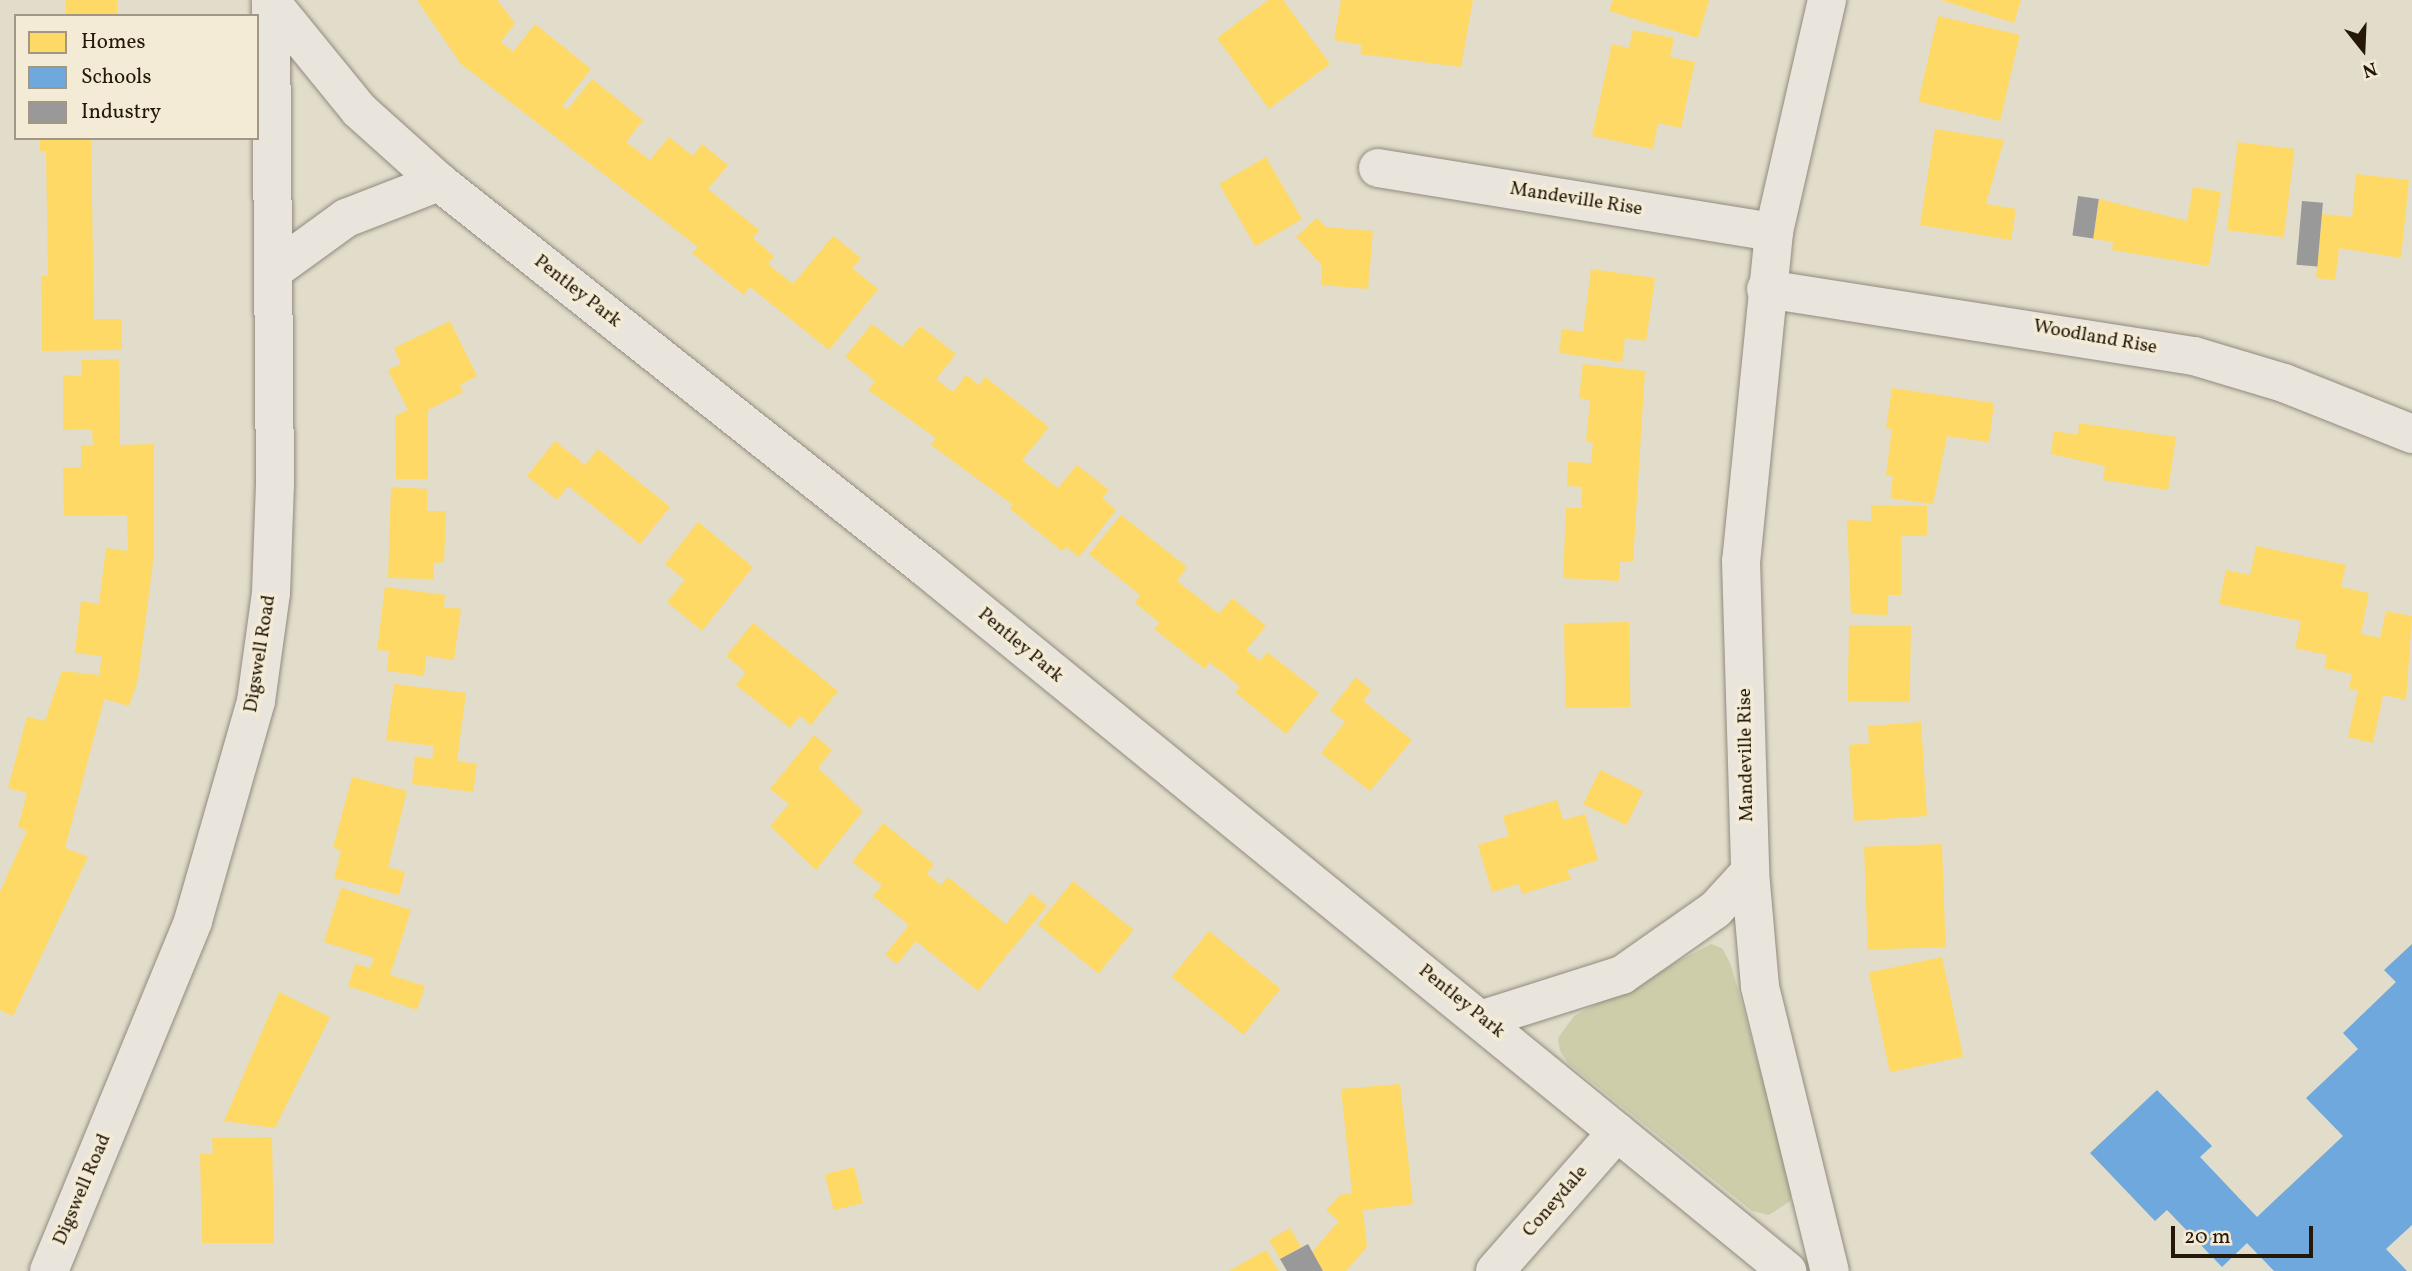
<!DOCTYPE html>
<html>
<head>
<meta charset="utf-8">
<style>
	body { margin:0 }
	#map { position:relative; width:2412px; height:1271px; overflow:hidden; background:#e2dcca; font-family:Vollkorn,serif }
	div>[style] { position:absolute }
	.green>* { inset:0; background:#cdcdaa }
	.homes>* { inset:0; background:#ffd966; transform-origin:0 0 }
	.schools>* { inset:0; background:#6fa8dc }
	.industry>* { inset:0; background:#999; transform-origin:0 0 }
	.roads { filter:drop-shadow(0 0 2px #908b7f) drop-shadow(0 0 2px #908b7f) }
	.minor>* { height:38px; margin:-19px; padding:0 19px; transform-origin:19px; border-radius:19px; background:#e9e5dc }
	span { translate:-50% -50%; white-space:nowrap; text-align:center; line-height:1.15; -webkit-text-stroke:7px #f3ebd6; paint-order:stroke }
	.street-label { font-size:19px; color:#251809 }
	.legend { position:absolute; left:14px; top:14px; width:245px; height:126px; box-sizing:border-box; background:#f3ebd6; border:2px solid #a19784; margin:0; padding:9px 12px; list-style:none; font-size:21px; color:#251809 }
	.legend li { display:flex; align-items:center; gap:14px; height:35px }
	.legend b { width:35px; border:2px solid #a19784 }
	.north { position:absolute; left:2328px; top:14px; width:70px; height:70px; -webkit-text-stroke:5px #f3ebd6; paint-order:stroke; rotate:162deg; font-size:19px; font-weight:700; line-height:28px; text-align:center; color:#251809 }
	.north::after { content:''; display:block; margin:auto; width:24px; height:32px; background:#251809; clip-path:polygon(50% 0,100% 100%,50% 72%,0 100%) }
	.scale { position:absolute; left:2171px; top:1226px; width:142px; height:32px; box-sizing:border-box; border:4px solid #251809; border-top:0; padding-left:9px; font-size:21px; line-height:24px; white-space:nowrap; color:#251809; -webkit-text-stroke:5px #f3ebd6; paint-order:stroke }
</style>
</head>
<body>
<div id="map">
	<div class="green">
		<i style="clip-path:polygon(1711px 944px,1722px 948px,1731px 965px,1793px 1190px,1790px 1201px,1769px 1215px,1752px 1211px,1568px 1063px,1560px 1051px,1558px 1038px,1574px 1016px)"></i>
	</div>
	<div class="homes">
		<i style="left:66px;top:0;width:51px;height:16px"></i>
		<i style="clip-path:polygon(417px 0,497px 0,515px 23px,501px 42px,513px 52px,535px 24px,591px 69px,562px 106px,567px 110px,592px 79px,643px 120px,626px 142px,650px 160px,669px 137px,693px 156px,702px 144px,728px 165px,708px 189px,759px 230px,753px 238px,774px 256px,768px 264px,793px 284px,833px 236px,861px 258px,852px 268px,878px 289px,829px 350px,750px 287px,744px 295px,692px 253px,698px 247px,461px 64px)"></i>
		<i style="clip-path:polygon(1268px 0,1283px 0,1330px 64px,1269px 109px,1217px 38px)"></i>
		<i style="clip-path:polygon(1341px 0,1473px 0,1461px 67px,1360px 54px,1362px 45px,1334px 40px)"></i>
		<i style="clip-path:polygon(1613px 0,1709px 0,1698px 38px,1609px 11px)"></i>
		<i style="clip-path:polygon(1941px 0,2021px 0,2014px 23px)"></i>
		<i style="left:1938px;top:16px;width:84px;height:88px;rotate:13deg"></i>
		<i style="clip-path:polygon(1633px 30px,1674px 38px,1670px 57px,1695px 62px,1681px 128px,1658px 123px,1653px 149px,1592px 136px,1612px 44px,1629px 48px)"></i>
		<i style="clip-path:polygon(1935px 129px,2004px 140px,1986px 204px,2016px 209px,2011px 240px,1920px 225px)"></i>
		<i style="clip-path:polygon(40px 138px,91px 138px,94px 319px,122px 319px,122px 350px,42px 351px,41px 276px,48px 276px,46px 151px,40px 151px)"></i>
		<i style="left:2238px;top:142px;width:57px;height:89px;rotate:7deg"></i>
		<i style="left:1266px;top:157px;width:72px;height:54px;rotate:60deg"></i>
		<i style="clip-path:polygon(2356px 174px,2409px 180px,2401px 258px,2339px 248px,2335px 280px,2316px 278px,2322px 214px,2352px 217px)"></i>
		<i style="clip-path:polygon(2193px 187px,2221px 192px,2209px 266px,2112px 250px,2113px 242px,2093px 239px,2099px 199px,2187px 221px)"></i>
		<i style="clip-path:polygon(1317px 218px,1326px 227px,1373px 231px,1368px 289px,1321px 285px,1322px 265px,1296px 237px)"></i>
		<i style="clip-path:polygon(1591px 269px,1655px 278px,1646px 341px,1625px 338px,1622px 362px,1559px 353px,1562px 329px,1583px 332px)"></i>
		<i style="clip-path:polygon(450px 321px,477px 376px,460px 385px,463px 392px,428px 410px,428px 479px,396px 479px,395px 416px,408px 410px,388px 370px,401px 364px,394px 348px)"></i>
		<i style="clip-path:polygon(872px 324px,902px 347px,920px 326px,956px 354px,936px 379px,953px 392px,966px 375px,979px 385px,985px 377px,1049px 427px,1022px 460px,1058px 488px,1077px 465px,1109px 490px,1102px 498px,1116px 510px,1079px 557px,1066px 547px,1062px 551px,1010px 509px,1013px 505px,931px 445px,936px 438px,868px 390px,875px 381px,845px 357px)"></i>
		<i style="clip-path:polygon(119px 359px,120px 445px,154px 444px,154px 554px,138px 679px,129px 706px,104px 699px,65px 848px,88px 857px,13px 1016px,0 1010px,0 892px,27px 831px,18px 827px,27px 793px,8px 788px,27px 717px,45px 721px,62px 671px,99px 675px,102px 656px,75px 653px,81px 601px,99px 604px,106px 548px,128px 551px,127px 515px,64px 516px,63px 468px,81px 467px,81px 445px,93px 445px,92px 429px,63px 430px,63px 375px,82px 376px,82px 360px)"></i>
		<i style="clip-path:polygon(1583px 364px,1645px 371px,1633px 562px,1620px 562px,1619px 581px,1563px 578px,1566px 508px,1581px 508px,1582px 487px,1567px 486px,1568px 462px,1591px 463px,1593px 443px,1586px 441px,1590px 400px,1579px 398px)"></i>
		<i style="clip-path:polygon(1892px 388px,1994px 403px,1989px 442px,1947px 436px,1933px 504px,1890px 498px,1893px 476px,1886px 475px,1892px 429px,1886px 428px)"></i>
		<i style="clip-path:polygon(2079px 423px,2176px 437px,2168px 490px,2103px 480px,2105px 466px,2051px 454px,2054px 431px,2078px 435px)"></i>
		<i style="clip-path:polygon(555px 441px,585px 465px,598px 449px,670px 507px,640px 544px,568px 486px,557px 500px,527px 476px)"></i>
		<i style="clip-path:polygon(391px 487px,427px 489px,427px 511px,446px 511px,444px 562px,434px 563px,434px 579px,388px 578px)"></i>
		<i style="clip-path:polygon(1871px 505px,1927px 506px,1927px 536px,1901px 536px,1901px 595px,1888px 595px,1888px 615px,1851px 614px,1847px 520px,1871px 521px)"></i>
		<i style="clip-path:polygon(1121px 515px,1187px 567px,1177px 581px,1219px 614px,1232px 598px,1266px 626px,1246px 650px,1260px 661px,1267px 652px,1319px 693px,1286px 734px,1235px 692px,1240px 687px,1226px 675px,1209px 662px,1205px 669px,1154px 629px,1160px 623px,1135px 603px,1140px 595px,1089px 554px)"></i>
		<i style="clip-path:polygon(698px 522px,753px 567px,702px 631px,667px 602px,685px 580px,665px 564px)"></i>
		<i style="clip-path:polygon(2256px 546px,2346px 565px,2341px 587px,2369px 593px,2361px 634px,2380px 638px,2386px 611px,2412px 616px,2406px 700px,2383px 695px,2373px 743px,2348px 737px,2358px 690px,2349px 689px,2352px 674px,2324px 668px,2327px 655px,2295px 648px,2301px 621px,2219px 604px,2226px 570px,2250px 575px)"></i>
		<i style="clip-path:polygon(385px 587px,445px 595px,444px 607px,461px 609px,454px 660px,426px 656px,424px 676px,387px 671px,389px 651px,377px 650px)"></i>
		<i style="left:1629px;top:622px;width:85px;height:65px;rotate:89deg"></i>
		<i style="clip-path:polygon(753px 623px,838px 691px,811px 725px,800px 716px,790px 728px,736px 685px,746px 672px,726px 656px)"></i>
		<i style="left:1849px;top:625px;width:62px;height:76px;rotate:1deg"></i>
		<i style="clip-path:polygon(1356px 677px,1371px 690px,1363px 701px,1412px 740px,1370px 791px,1321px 753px,1345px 722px,1330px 710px)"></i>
		<i style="clip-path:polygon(394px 684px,466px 693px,457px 761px,477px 764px,473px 792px,412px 784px,415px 756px,432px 759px,434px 746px,386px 740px)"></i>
		<i style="clip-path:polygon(1921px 722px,1927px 816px,1854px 821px,1849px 745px,1869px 743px,1868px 726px)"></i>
		<i style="clip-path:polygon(814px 735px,832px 750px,818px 768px,863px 811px,816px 870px,770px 826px,789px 804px,770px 789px)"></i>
		<i style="left:1600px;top:770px;width:48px;height:38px;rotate:26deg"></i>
		<i style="clip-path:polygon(352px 777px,407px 791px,388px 867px,405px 872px,399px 895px,334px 878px,341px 850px,333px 848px)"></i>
		<i style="clip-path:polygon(1557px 800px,1563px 820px,1585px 814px,1598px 860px,1567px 870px,1571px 879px,1522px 894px,1519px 884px,1492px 892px,1478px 845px,1509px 836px,1503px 816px)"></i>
		<i style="clip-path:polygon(883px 823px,934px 864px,927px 874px,941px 885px,948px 877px,1006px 924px,1031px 893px,1047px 906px,978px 991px,916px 941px,897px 964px,885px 955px,909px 925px,873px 896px,882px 885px,852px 862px)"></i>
		<i style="left:1942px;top:844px;width:103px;height:78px;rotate:88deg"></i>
		<i style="left:1073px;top:881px;width:78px;height:56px;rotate:39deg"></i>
		<i style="clip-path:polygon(341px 888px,411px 910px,390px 975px,425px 986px,417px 1010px,348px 986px,355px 964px,370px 968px,374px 958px,324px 942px)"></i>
		<i style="left:1209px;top:931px;width:92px;height:59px;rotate:39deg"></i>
		<i style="left:1942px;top:957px;width:102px;height:75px;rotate:78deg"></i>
		<i style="clip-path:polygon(279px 992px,330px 1017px,275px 1128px,224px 1121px)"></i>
		<i style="clip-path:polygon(1400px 1084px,1413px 1204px,1363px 1210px,1367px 1247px,1346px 1271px,1323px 1271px,1312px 1252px,1339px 1221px,1326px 1210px,1340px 1195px,1352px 1193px,1341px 1089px)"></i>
		<i style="clip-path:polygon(272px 1137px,274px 1243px,202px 1243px,200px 1154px,213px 1154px,212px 1138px)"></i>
		<i style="left:854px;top:1167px;width:37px;height:30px;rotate:76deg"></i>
		<i style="left:1290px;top:1228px;width:22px;height:24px;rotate:60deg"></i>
		<i style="clip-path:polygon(1266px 1250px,1279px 1271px,1229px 1271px)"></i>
	</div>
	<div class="schools">
		<i style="clip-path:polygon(2412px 944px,2412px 1225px,2386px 1249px,2407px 1271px,2274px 1271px,2247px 1243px,2222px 1267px,2167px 1210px,2155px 1221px,2090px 1153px,2157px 1090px,2212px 1146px,2200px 1157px,2257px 1217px,2343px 1136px,2306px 1098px,2358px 1049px,2343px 1033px,2396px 982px,2384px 970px)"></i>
	</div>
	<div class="industry">
		<i style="left:2078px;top:196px;width:21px;height:40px;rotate:8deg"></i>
		<i style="left:2302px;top:201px;width:21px;height:64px;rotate:5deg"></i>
		<i style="clip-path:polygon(1308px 1244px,1323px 1271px,1287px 1271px,1280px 1259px)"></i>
	</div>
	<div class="roads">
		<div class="minor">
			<i style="left:1827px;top:0;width:238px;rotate:102.9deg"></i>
			<i style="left:1774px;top:232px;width:331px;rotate:95.7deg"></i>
			<i style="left:1741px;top:561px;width:311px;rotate:88.3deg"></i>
			<i style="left:1750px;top:872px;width:115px;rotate:85deg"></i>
			<i style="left:1760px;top:987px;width:292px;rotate:76.2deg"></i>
			<i style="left:271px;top:2px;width:139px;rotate:50.8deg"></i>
			<i style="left:359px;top:110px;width:108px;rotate:42deg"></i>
			<i style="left:439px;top:182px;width:621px;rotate:38.4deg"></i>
			<i style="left:926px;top:568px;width:1112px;rotate:39.23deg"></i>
			<i style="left:1378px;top:168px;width:401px;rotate:9.2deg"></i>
			<i style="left:273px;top:271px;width:90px;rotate:-36deg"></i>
			<i style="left:346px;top:218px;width:100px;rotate:-21.2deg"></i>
			<i style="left:1766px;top:289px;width:433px;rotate:8.9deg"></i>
			<i style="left:2194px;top:356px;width:94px;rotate:16.7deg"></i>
			<i style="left:2284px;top:383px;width:138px;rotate:21.7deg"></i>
			<i style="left:1483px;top:1019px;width:146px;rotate:-17.6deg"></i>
			<i style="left:1622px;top:975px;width:113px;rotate:-35deg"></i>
			<i style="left:1715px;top:910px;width:52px;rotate:-47.4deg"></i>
			<i style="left:49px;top:1271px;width:378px;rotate:-67.6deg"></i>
			<i style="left:193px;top:921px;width:229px;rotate:-74deg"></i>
			<i style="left:256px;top:701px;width:109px;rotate:-82.1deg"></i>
			<i style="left:271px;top:593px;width:108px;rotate:-87.9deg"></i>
			<i style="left:275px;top:485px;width:485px;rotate:-90.5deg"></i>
			<i style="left:1495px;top:1271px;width:185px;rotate:-48.7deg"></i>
		</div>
	</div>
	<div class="street-label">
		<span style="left:1576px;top:200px;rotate:9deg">Mandeville Rise</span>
		<span style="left:577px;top:292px;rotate:38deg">Pentley Park</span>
		<span style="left:2095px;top:338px;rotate:10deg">Woodland Rise</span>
		<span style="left:1020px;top:646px;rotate:40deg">Pentley Park</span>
		<span style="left:261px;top:654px;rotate:-81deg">Digswell Road</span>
		<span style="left:1747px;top:755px;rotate:-91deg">Mandeville Rise</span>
		<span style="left:1461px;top:1002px;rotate:39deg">Pentley Park</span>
		<span style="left:83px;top:1190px;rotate:-67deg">Digswell Road</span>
		<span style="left:1556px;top:1202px;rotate:-49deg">Coneydale</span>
	</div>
	<ul class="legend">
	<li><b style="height:19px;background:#ffd966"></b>Homes</li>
	<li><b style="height:19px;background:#6fa8dc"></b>Schools</li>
	<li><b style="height:19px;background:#999"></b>Industry</li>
	</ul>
	<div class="north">N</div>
	<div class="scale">20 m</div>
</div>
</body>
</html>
